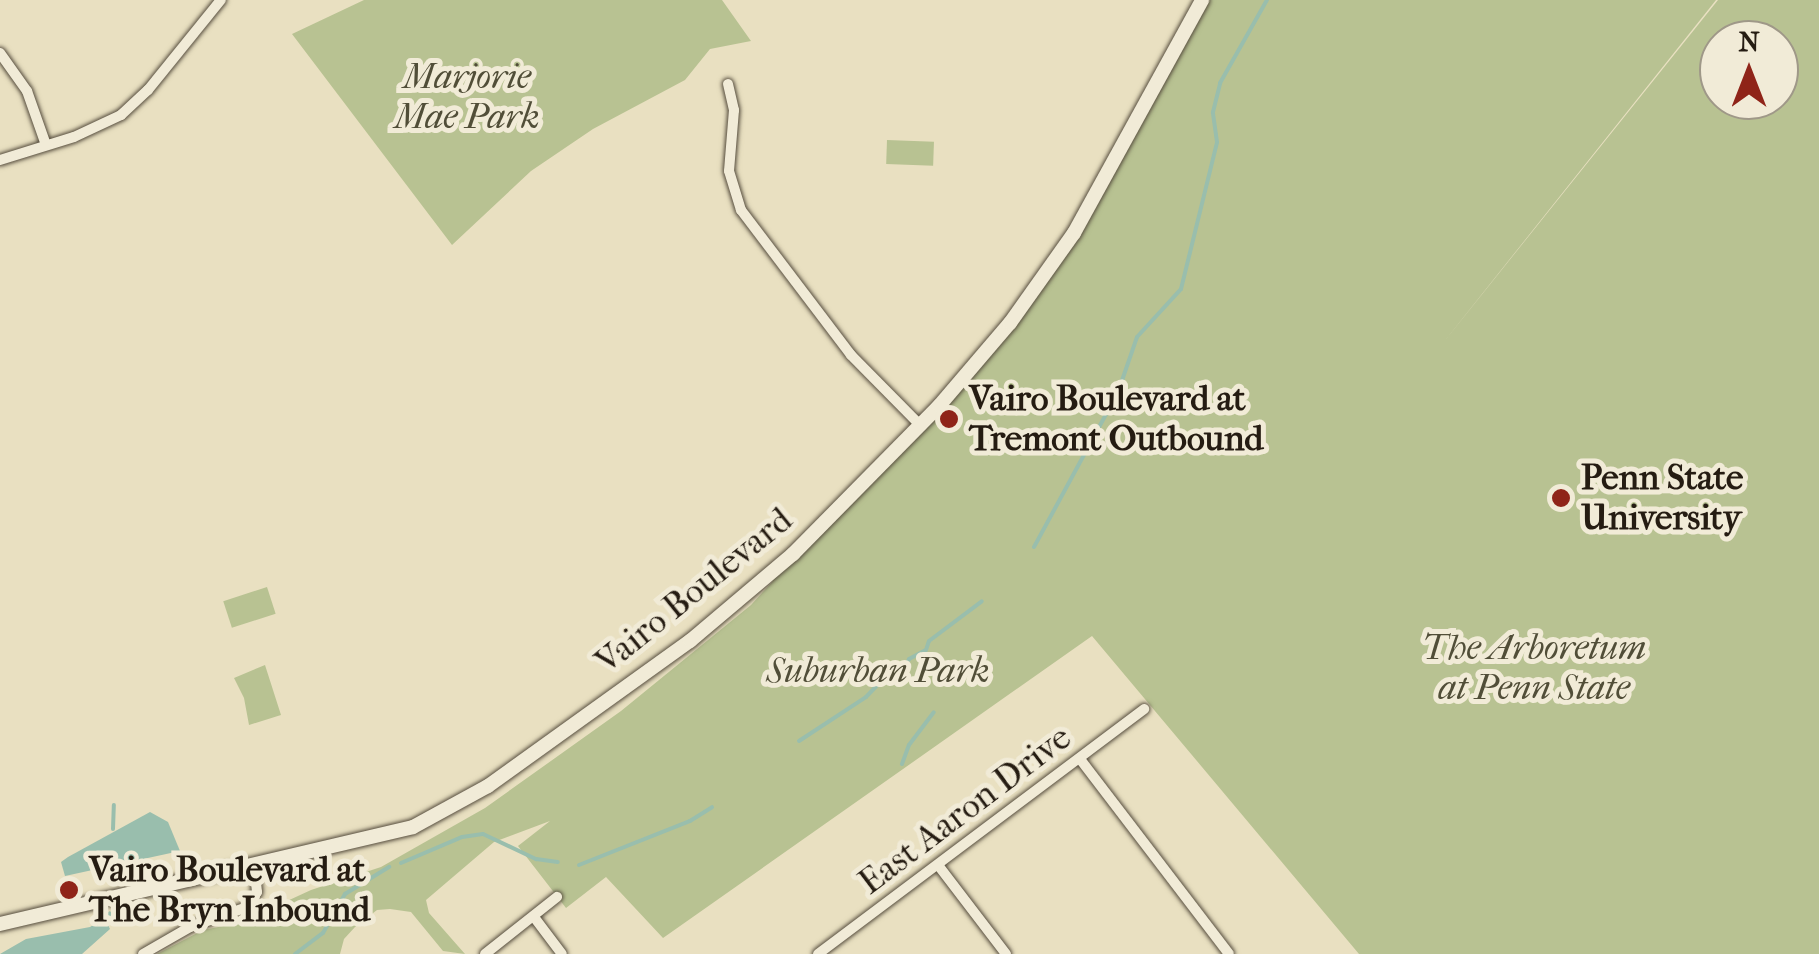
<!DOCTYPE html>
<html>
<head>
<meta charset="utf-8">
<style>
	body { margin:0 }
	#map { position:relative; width:1819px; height:954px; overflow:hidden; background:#e9e0c1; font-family:"IM FELL French Canon",serif }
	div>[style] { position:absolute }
	.green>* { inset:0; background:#b8c292; transform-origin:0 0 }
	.water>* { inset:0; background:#99bead }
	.stream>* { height:4px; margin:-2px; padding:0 2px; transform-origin:2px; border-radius:2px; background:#99bead }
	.roads { filter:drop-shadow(0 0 2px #564d3e) drop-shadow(0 0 2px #564d3e) }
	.street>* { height:10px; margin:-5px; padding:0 5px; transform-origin:5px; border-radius:5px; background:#f1ebd7 }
	.secondary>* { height:14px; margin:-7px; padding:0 7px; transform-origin:7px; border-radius:7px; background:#f1ebd7 }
	.dots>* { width:28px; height:28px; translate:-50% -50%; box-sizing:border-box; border:5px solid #f1ebd7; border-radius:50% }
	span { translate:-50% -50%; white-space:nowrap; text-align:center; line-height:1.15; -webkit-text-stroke:10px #f1ebd7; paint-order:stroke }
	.park-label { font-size:35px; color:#514e38; font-style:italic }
	.poi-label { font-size:35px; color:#251c12; font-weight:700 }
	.left { translate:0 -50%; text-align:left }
	.street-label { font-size:35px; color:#251c12 }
	.north { position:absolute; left:1699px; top:20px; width:100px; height:100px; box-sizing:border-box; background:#f1ebd7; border:2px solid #9f9888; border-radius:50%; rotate:0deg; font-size:28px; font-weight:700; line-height:40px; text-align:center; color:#251c12 }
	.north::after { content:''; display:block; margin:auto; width:35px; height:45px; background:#8f2418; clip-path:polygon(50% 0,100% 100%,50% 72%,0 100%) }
</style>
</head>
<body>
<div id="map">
	<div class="green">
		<i style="clip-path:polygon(364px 0,722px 0,751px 41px,710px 49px,685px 80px,593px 129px,531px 171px,452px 245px,292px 34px)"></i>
		<i style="clip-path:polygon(evenodd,1199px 0,1716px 0,1443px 343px,1718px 0,1819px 0,1819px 954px,1359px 954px,1092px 636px,663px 938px,606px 877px,566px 908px,518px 846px,550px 821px,494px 842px,426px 900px,429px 913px,465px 954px,443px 951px,411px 912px,390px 909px,377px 910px,355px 927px,344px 939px,340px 954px,157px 954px,203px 930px,239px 923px,311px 890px,381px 867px,485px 808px,621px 711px,751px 605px,773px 581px,766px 575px,913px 431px,1035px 289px,1199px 0,1719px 40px,1779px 40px,1779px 100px,1719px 100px,1719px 40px)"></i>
		<i style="left:887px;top:140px;width:47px;height:24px;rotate:2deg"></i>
		<i style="left:267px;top:587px;width:28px;height:46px;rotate:72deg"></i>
		<i style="clip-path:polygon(265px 665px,281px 715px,249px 725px,244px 698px,234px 678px)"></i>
	</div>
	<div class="water">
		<i style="clip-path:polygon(150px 812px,168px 822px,180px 851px,65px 876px,61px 862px,68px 857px)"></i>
		<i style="clip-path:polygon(99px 921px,106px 921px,110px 929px,82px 954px,0 954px,26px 939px,90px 927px)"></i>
	</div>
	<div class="stream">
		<i style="left:1034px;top:547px;width:176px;rotate:-61.5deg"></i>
		<i style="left:1118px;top:392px;width:58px;rotate:-70.9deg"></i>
		<i style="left:1137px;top:337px;width:65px;rotate:-47.5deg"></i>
		<i style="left:1181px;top:289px;width:151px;rotate:-76.2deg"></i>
		<i style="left:1217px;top:142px;width:30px;rotate:-98deg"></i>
		<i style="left:1213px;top:112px;width:30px;rotate:-76deg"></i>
		<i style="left:1220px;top:83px;width:95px;rotate:-60.5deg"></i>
		<i style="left:799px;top:741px;width:80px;rotate:-33.3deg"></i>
		<i style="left:866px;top:697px;width:32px;rotate:-46deg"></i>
		<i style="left:888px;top:674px;width:13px;rotate:-4deg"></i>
		<i style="left:901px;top:673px;width:16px;rotate:-60deg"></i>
		<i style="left:909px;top:659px;width:19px;rotate:-28deg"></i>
		<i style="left:926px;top:650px;width:9px;rotate:-72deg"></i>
		<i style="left:929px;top:641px;width:66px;rotate:-37deg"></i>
		<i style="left:902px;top:764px;width:20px;rotate:-70deg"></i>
		<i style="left:909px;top:745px;width:41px;rotate:-52.9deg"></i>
		<i style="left:113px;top:829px;width:24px;rotate:-88deg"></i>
		<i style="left:401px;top:863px;width:66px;rotate:-23.1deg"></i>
		<i style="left:462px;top:837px;width:21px;rotate:-8deg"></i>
		<i style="left:483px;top:834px;width:59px;rotate:25.3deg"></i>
		<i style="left:536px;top:859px;width:22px;rotate:8deg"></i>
		<i style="left:579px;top:865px;width:119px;rotate:-21.6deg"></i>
		<i style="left:690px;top:821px;width:26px;rotate:-32deg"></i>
		<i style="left:107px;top:924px;width:11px;rotate:-75deg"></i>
		<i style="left:295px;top:954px;width:35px;rotate:-37deg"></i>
		<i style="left:323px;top:933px;width:45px;rotate:-60.6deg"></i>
		<i style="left:345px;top:894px;width:52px;rotate:-31.5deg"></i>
	</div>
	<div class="roads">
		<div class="street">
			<i style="left:0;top:53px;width:47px;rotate:54.6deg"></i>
			<i style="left:27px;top:91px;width:57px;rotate:70.6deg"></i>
			<i style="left:728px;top:84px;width:27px;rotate:77deg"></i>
			<i style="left:734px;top:110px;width:61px;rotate:94.7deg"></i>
			<i style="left:729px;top:171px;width:41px;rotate:72.9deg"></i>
			<i style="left:741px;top:210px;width:182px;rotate:52.8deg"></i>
			<i style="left:851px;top:355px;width:100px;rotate:45.4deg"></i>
			<i style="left:0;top:160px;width:77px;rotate:-17.3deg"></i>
			<i style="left:74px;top:137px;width:52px;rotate:-25.1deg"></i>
			<i style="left:121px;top:115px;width:37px;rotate:-43deg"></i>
			<i style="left:148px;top:90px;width:116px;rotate:-51deg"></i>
			<i style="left:1080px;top:759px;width:245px;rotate:52.6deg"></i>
			<i style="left:938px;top:865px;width:112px;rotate:52.6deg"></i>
			<i style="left:534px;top:917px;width:46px;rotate:52.9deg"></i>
			<i style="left:143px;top:954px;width:54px;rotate:-29.9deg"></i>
			<i style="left:190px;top:927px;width:60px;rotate:-19.3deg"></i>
			<i style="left:247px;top:907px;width:18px;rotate:-56deg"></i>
			<i style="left:257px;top:892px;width:27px;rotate:-96deg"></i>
			<i style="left:485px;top:954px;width:92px;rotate:-38.4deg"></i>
			<i style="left:818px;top:954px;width:408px;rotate:-36.9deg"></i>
		</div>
		<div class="secondary">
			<i style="left:0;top:924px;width:424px;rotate:-13.2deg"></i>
			<i style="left:413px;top:827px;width:85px;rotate:-28.7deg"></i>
			<i style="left:488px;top:786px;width:249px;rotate:-35.7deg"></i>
			<i style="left:690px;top:641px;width:135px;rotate:-40.2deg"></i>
			<i style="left:793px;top:554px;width:208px;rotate:-45.4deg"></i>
			<i style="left:939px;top:406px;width:109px;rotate:-49.5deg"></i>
			<i style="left:1010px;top:323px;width:110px;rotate:-54.6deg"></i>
			<i style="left:1074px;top:233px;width:266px;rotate:-61.2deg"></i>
		</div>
	</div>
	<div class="dots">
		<i style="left:949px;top:419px;background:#8f2418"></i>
		<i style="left:1561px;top:498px;background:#8f2418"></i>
		<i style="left:69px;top:890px;background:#8f2418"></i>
	</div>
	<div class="park-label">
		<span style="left:467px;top:97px">Marjorie<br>Mae Park</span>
		<span style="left:1534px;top:668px">The Arboretum<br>at Penn State</span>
		<span style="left:878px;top:671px">Suburban Park</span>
	</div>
	<div class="poi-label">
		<span class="left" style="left:969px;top:419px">Vairo Boulevard at<br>Tremont Outbound</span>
		<span class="left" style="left:1581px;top:498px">Penn State<br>University</span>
		<span class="left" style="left:89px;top:890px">Vairo Boulevard at<br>The Bryn Inbound</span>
	</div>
	<div class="street-label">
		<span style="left:694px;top:591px;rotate:-39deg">Vairo Boulevard</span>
		<span style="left:965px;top:810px;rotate:-37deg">East Aaron Drive</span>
	</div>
	<div class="north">N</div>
</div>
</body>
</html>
